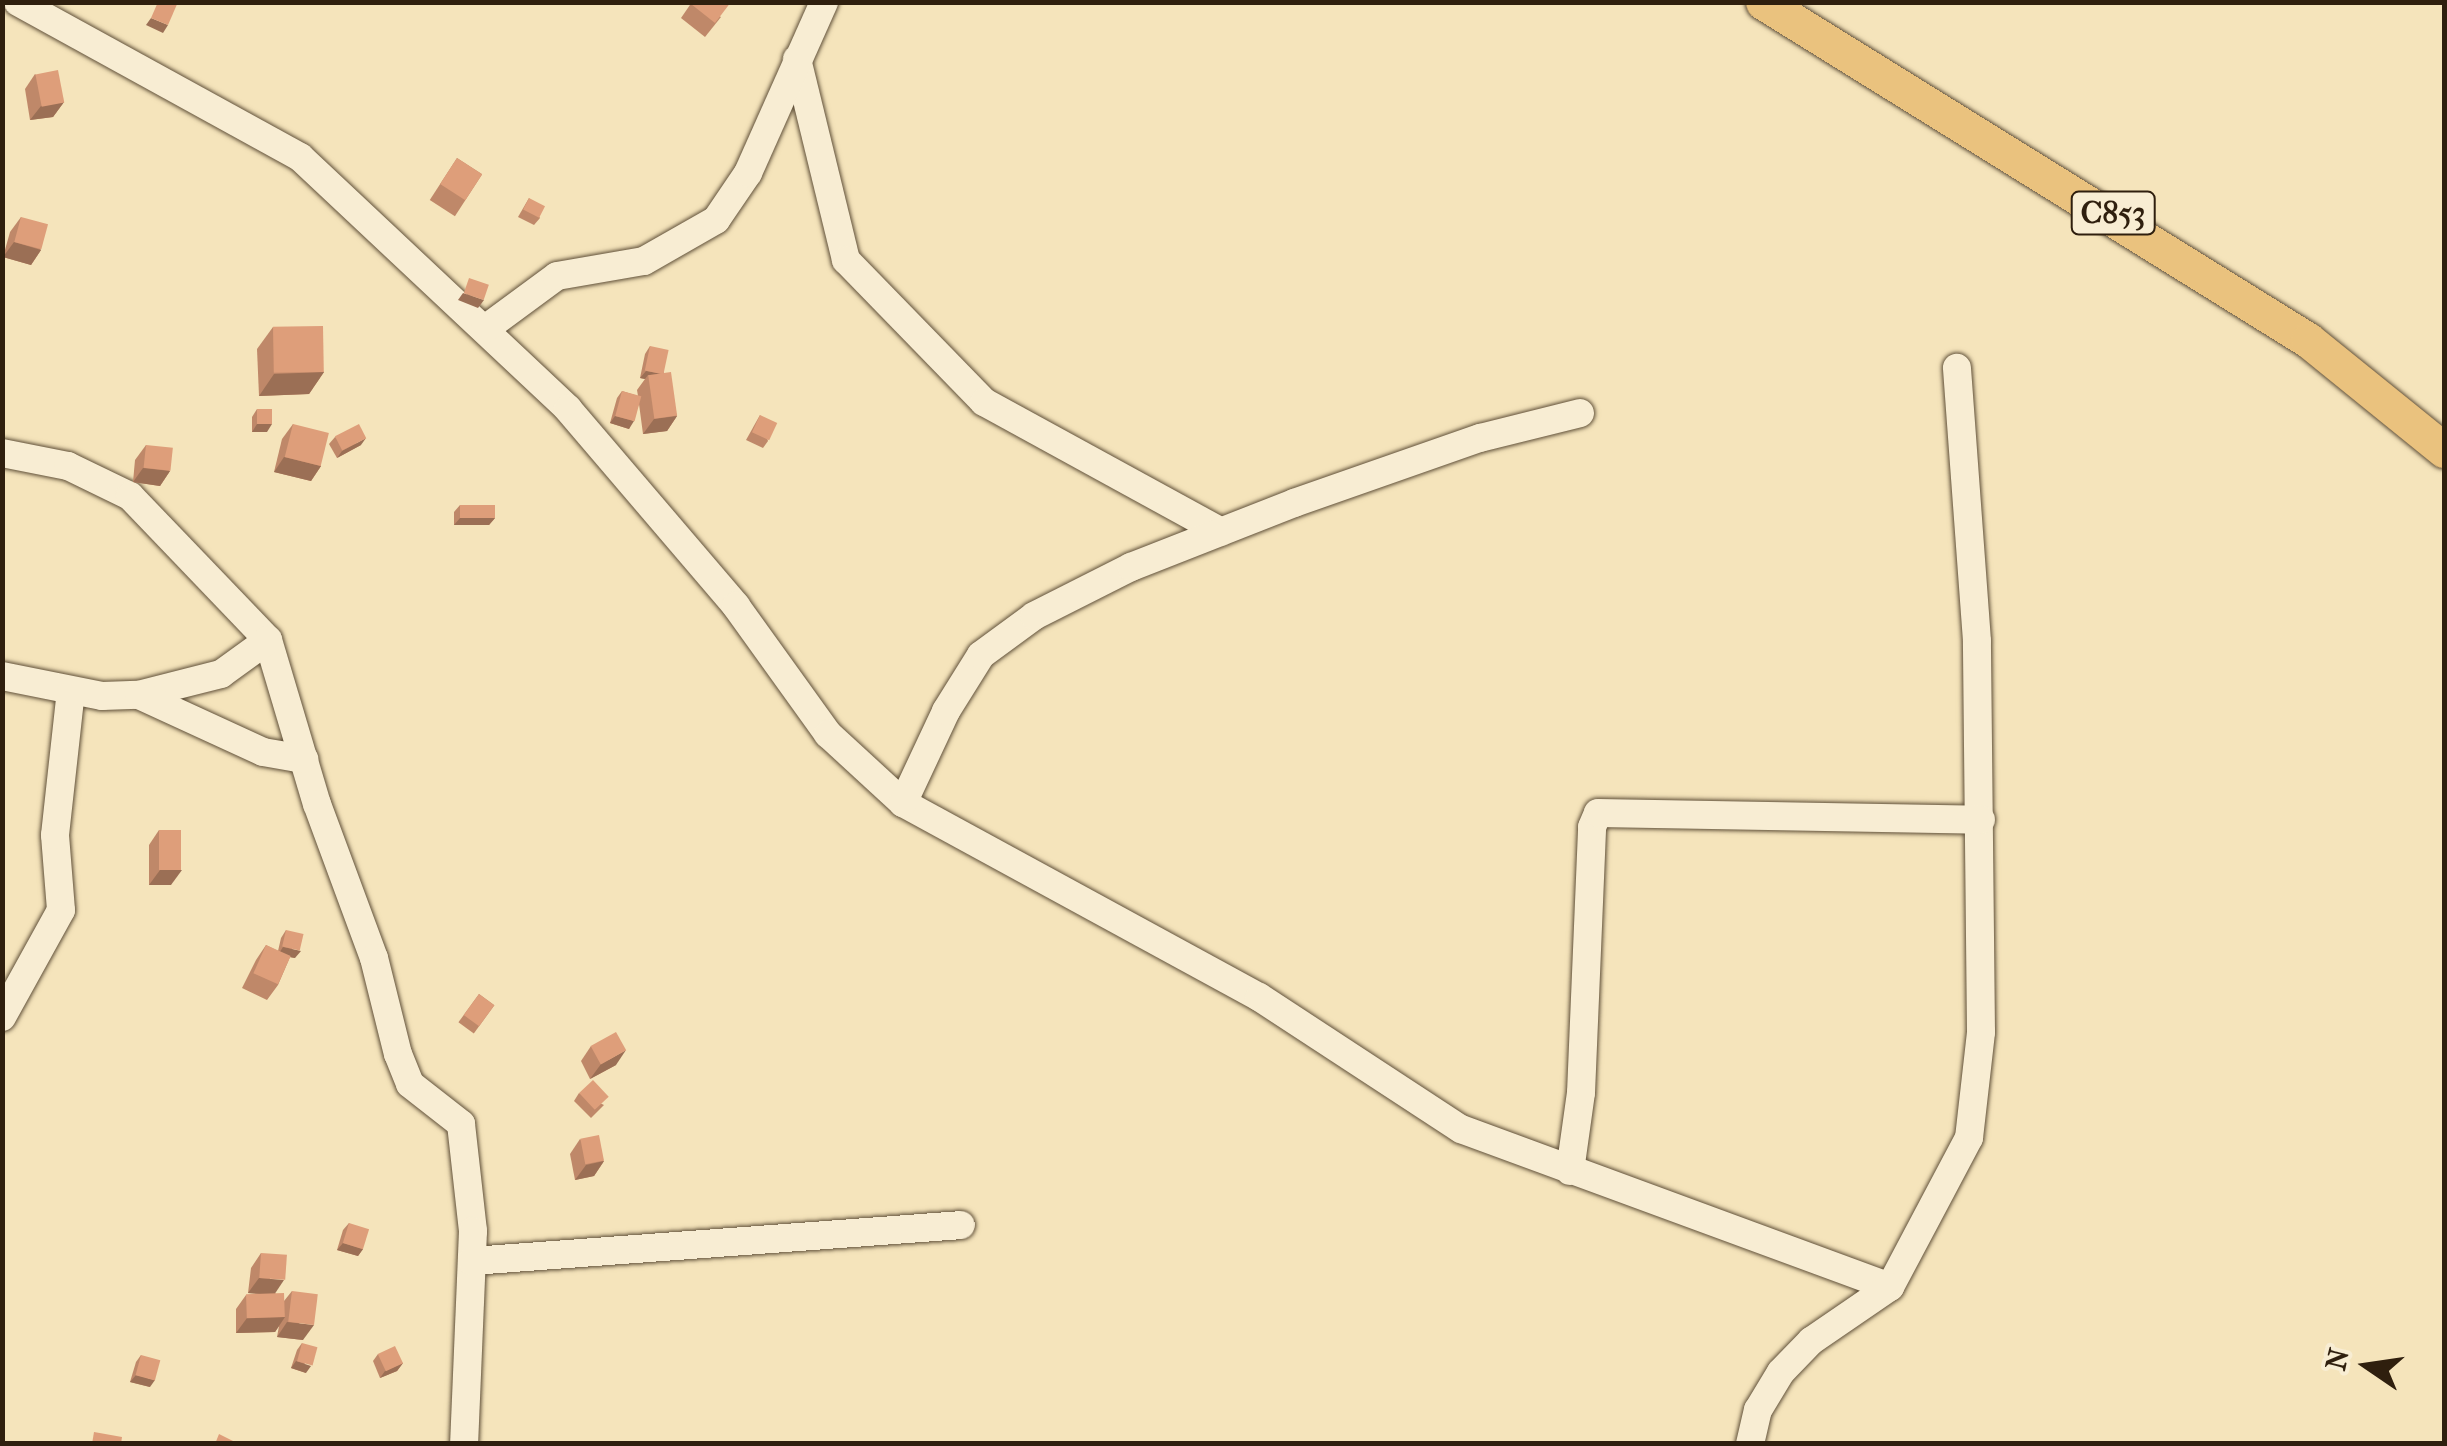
<!DOCTYPE html>
<html>
<head>
<meta charset="utf-8">
<style>
	body { margin:0 }
	#map { position:relative; width:2447px; height:1446px; overflow:hidden; background:#f5e4bb; font-family:"IM FELL French Canon",serif }
	div>[style] { position:absolute }
	.roads { filter:drop-shadow(0 0 2px #605039) drop-shadow(0 0 2px #605039) }
	.minor>* { height:28px; margin:-14px; padding:0 14px; transform-origin:14px; border-radius:14px; background:#f8edd3 }
	.major>* { height:35px; margin:-17.5px; padding:0 17.5px; transform-origin:17.5px; border-radius:17.5px; background:#eac27e }
	.wall>* { inset:0; background:#bf8869; transform-origin:0 0 }
	.shaded-wall>* { inset:0; background:#9b6f55 }
	.building>* { inset:0; background:#de9e7a; transform-origin:0 0 }
	span { translate:-50% -50%; white-space:nowrap; text-align:center; line-height:1.15; -webkit-text-stroke:8px #f8edd3; paint-order:stroke }
	.shield-label span { padding:2px 8px; background:#f8edd3; border:2px solid; border-radius:8px; -webkit-text-stroke-width:0 }
	.shield-label { font-size:32px; color:#2f1f0e; font-weight:700 }
	.frame { position:absolute; inset:0; border:5px solid #2f1f0e; pointer-events:none }
	.north { position:absolute; left:2317px; top:1316px; width:100px; height:100px; -webkit-text-stroke:8px #f8edd3; paint-order:stroke; rotate:283deg; font-size:28px; font-weight:700; line-height:40px; text-align:center; color:#2f1f0e }
	.north::after { content:''; display:block; margin:auto; width:35px; height:45px; background:#2f1f0e; clip-path:polygon(50% 0,100% 100%,50% 72%,0 100%) }
</style>
</head>
<body>
<div id="map">
	<div class="roads">
		<div class="minor">
			<i style="left:18px;top:2px;width:322px;rotate:28.8deg"></i>
			<i style="left:300px;top:157px;width:368px;rotate:43.2deg"></i>
			<i style="left:568px;top:409px;width:259px;rotate:49.5deg"></i>
			<i style="left:736px;top:606px;width:158px;rotate:54.3deg"></i>
			<i style="left:828px;top:734px;width:102px;rotate:42.6deg"></i>
			<i style="left:903px;top:803px;width:405px;rotate:28.6deg"></i>
			<i style="left:1259px;top:997px;width:241px;rotate:33.2deg"></i>
			<i style="left:1461px;top:1129px;width:457px;rotate:20.2deg"></i>
			<i style="left:1890px;top:1287px;width:169px;rotate:-62.1deg"></i>
			<i style="left:1969px;top:1138px;width:107px;rotate:-83.5deg"></i>
			<i style="left:1981px;top:1032px;width:391px;rotate:-90.6deg"></i>
			<i style="left:1977px;top:641px;width:274px;rotate:-94.2deg"></i>
			<i style="left:797px;top:59px;width:207px;rotate:76.3deg"></i>
			<i style="left:846px;top:260px;width:198px;rotate:45.8deg"></i>
			<i style="left:984px;top:402px;width:270px;rotate:28.7deg"></i>
			<i style="left:485px;top:329px;width:89px;rotate:-36.4deg"></i>
			<i style="left:557px;top:276px;width:88px;rotate:-9.8deg"></i>
			<i style="left:644px;top:261px;width:83px;rotate:-29.7deg"></i>
			<i style="left:716px;top:220px;width:57px;rotate:-55.8deg"></i>
			<i style="left:748px;top:173px;width:187px;rotate:-66deg"></i>
			<i style="left:2px;top:453px;width:67px;rotate:11.1deg"></i>
			<i style="left:68px;top:466px;width:69px;rotate:25.8deg"></i>
			<i style="left:130px;top:496px;width:199px;rotate:46.2deg"></i>
			<i style="left:268px;top:640px;width:171px;rotate:73.4deg"></i>
			<i style="left:317px;top:804px;width:164px;rotate:69.7deg"></i>
			<i style="left:374px;top:958px;width:99px;rotate:76deg"></i>
			<i style="left:398px;top:1054px;width:32px;rotate:68deg"></i>
			<i style="left:410px;top:1084px;width:65px;rotate:38.1deg"></i>
			<i style="left:461px;top:1124px;width:108px;rotate:83.6deg"></i>
			<i style="left:473px;top:1231px;width:213px;rotate:92.4deg"></i>
			<i style="left:2px;top:676px;width:102px;rotate:11.3deg"></i>
			<i style="left:102px;top:696px;width:36px;rotate:-2deg"></i>
			<i style="left:138px;top:695px;width:86px;rotate:-14.2deg"></i>
			<i style="left:221px;top:674px;width:58px;rotate:-35.9deg"></i>
			<i style="left:139px;top:695px;width:136px;rotate:24.7deg"></i>
			<i style="left:263px;top:752px;width:42px;rotate:9.7deg"></i>
			<i style="left:903px;top:803px;width:102px;rotate:-64.9deg"></i>
			<i style="left:946px;top:711px;width:66px;rotate:-58deg"></i>
			<i style="left:981px;top:655px;width:66px;rotate:-36.3deg"></i>
			<i style="left:1034px;top:616px;width:109px;rotate:-26.8deg"></i>
			<i style="left:1131px;top:567px;width:175px;rotate:-21.4deg"></i>
			<i style="left:1294px;top:503px;width:197px;rotate:-19.3deg"></i>
			<i style="left:1480px;top:438px;width:103px;rotate:-14deg"></i>
			<i style="left:2px;top:1017px;width:122px;rotate:-61.1deg"></i>
			<i style="left:61px;top:910px;width:75px;rotate:-94.6deg"></i>
			<i style="left:55px;top:835px;width:145px;rotate:-83.7deg"></i>
			<i style="left:1570px;top:1171px;width:79px;rotate:-82deg"></i>
			<i style="left:1581px;top:1093px;width:266px;rotate:-87.6deg"></i>
			<i style="left:1592px;top:827px;width:15px;rotate:-67deg"></i>
			<i style="left:1598px;top:813px;width:383px;rotate:1deg"></i>
			<i style="left:472px;top:1261px;width:490px;rotate:-4.2deg"></i>
			<i style="left:1750px;top:1444px;width:35px;rotate:-77deg"></i>
			<i style="left:1758px;top:1410px;width:44px;rotate:-58.8deg"></i>
			<i style="left:1781px;top:1372px;width:43px;rotate:-45.9deg"></i>
			<i style="left:1811px;top:1341px;width:96px;rotate:-34.4deg"></i>
		</div>
		<div class="major">
			<i style="left:1763px;top:2px;width:641px;rotate:31.81deg"></i>
			<i style="left:2308px;top:340px;width:175px;rotate:39deg"></i>
		</div>
	</div>
	<div class="wall">
		<i style="clip-path:polygon(692px 2px,721px 17px,705px 37px,681px 18px)"></i>
		<i style="clip-path:polygon(35px 74px,64px 102px,53px 117px,30px 120px,25px 89px)"></i>
		<i style="left:457px;top:158px;width:30px;height:50px;rotate:33deg"></i>
		<i style="clip-path:polygon(529px 198px,540px 218px,534px 225px,518px 217px)"></i>
		<i style="clip-path:polygon(21px 217px,41px 250px,31px 265px,3px 257px,10px 232px)"></i>
		<i style="clip-path:polygon(273px 327px,324px 372px,309px 394px,259px 396px,257px 349px)"></i>
		<i style="clip-path:polygon(650px 346px,664px 373px,677px 416px,667px 431px,643px 434px,639px 404px,629px 429px,610px 423px,617px 398px,622px 391px,638px 396px,637px 390px,645px 379px,640px 378px,645px 354px)"></i>
		<i style="clip-path:polygon(257px 409px,267px 432px,252px 432px,252px 417px)"></i>
		<i style="clip-path:polygon(760px 415px,768px 441px,763px 448px,746px 440px)"></i>
		<i style="clip-path:polygon(293px 424px,321px 466px,311px 481px,274px 472px,282px 439px)"></i>
		<i style="clip-path:polygon(335px 437px,361px 445px,337px 458px,329px 444px)"></i>
		<i style="clip-path:polygon(146px 445px,170px 471px,160px 486px,133px 482px,135px 460px)"></i>
		<i style="clip-path:polygon(460px 505px,495px 518px,489px 525px,454px 525px,454px 512px)"></i>
		<i style="clip-path:polygon(159px 830px,171px 885px,149px 885px,149px 845px)"></i>
		<i style="clip-path:polygon(286px 930px,295px 958px,290px 957px,278px 985px,267px 1000px,242px 988px,256px 960px,266px 945px,278px 951px,281px 938px)"></i>
		<i style="left:479px;top:994px;width:19px;height:35px;rotate:36deg"></i>
		<i style="clip-path:polygon(591px 1046px,616px 1065px,590px 1079px,581px 1061px)"></i>
		<i style="clip-path:polygon(579px 1093px,604px 1105px,591px 1118px,574px 1101px)"></i>
		<i style="clip-path:polygon(580px 1139px,604px 1161px,594px 1176px,575px 1180px,570px 1154px)"></i>
		<i style="clip-path:polygon(349px 1223px,363px 1249px,358px 1256px,337px 1250px,343px 1230px)"></i>
		<i style="clip-path:polygon(261px 1253px,275px 1293px,284px 1301px,292px 1291px,303px 1340px,277px 1337px,279px 1326px,275px 1332px,236px 1333px,236px 1309px,246px 1295px,260px 1294px,248px 1293px,251px 1268px)"></i>
		<i style="clip-path:polygon(302px 1343px,306px 1373px,291px 1368px,297px 1350px)"></i>
		<i style="clip-path:polygon(378px 1354px,403px 1363px,397px 1371px,380px 1378px,373px 1361px)"></i>
		<i style="clip-path:polygon(141px 1355px,150px 1387px,130px 1382px,136px 1362px)"></i>
	</div>
	<div class="shaded-wall">
		<i style="clip-path:polygon(151px 18px,168px 25px,163px 33px,146px 25px)"></i>
		<i style="clip-path:polygon(64px 102px,53px 117px,30px 120px,41px 106px)"></i>
		<i style="clip-path:polygon(14px 242px,41px 250px,31px 265px,3px 257px)"></i>
		<i style="clip-path:polygon(463px 293px,484px 300px,478px 308px,458px 300px)"></i>
		<i style="clip-path:polygon(646px 371px,664px 374px,648px 375px,645px 379px,640px 378px)"></i>
		<i style="clip-path:polygon(324px 372px,309px 394px,259px 396px,274px 374px)"></i>
		<i style="clip-path:polygon(615px 416px,634px 421px,629px 429px,610px 423px)"></i>
		<i style="clip-path:polygon(677px 416px,667px 431px,643px 434px,654px 419px)"></i>
		<i style="clip-path:polygon(257px 424px,272px 424px,267px 432px,252px 432px)"></i>
		<i style="clip-path:polygon(366px 438px,361px 445px,337px 458px,342px 451px)"></i>
		<i style="clip-path:polygon(284px 457px,321px 466px,311px 481px,274px 472px)"></i>
		<i style="clip-path:polygon(143px 468px,170px 471px,160px 486px,133px 482px)"></i>
		<i style="clip-path:polygon(460px 518px,495px 518px,489px 525px,454px 525px)"></i>
		<i style="clip-path:polygon(160px 870px,182px 870px,171px 885px,149px 885px)"></i>
		<i style="clip-path:polygon(283px 947px,301px 951px,295px 958px,278px 955px)"></i>
		<i style="clip-path:polygon(626px 1050px,616px 1065px,590px 1079px,601px 1064px)"></i>
		<i style="clip-path:polygon(604px 1161px,594px 1176px,575px 1180px,586px 1165px)"></i>
		<i style="clip-path:polygon(343px 1243px,363px 1249px,358px 1256px,337px 1250px)"></i>
		<i style="clip-path:polygon(259px 1278px,284px 1280px,274px 1295px,248px 1293px)"></i>
		<i style="clip-path:polygon(285px 1317px,275px 1332px,236px 1333px,247px 1318px)"></i>
		<i style="clip-path:polygon(287px 1322px,314px 1325px,303px 1340px,277px 1337px)"></i>
		<i style="clip-path:polygon(296px 1361px,311px 1366px,306px 1373px,291px 1368px)"></i>
		<i style="clip-path:polygon(403px 1363px,397px 1371px,380px 1378px,385px 1371px)"></i>
		<i style="clip-path:polygon(136px 1375px,155px 1380px,150px 1387px,130px 1382px)"></i>
	</div>
	<div class="building">
		<i style="clip-path:polygon(158px 2px,178px 2px,168px 25px,151px 18px)"></i>
		<i style="clip-path:polygon(692px 2px,731px 2px,715px 23px,691px 4px)"></i>
		<i style="left:58px;top:70px;width:33px;height:23px;rotate:79deg"></i>
		<i style="left:457px;top:158px;width:30px;height:31px;rotate:33deg"></i>
		<i style="left:529px;top:198px;width:18px;height:13px;rotate:27deg"></i>
		<i style="left:21px;top:217px;width:28px;height:26px;rotate:15deg"></i>
		<i style="left:469px;top:278px;width:21px;height:16px;rotate:19deg"></i>
		<i style="left:323px;top:326px;width:46px;height:50px;rotate:89deg"></i>
		<i style="left:650px;top:346px;width:19px;height:25px;rotate:12deg"></i>
		<i style="left:671px;top:372px;width:44px;height:23px;rotate:82deg"></i>
		<i style="left:622px;top:391px;width:20px;height:26px;rotate:15deg"></i>
		<i style="left:257px;top:409px;width:15px;height:15px"></i>
		<i style="left:760px;top:415px;width:19px;height:19px;rotate:25deg"></i>
		<i style="left:293px;top:424px;width:37px;height:34px;rotate:14deg"></i>
		<i style="left:359px;top:424px;width:16px;height:27px;rotate:63deg"></i>
		<i style="left:146px;top:445px;width:27px;height:23px;rotate:6deg"></i>
		<i style="left:460px;top:505px;width:35px;height:13px"></i>
		<i style="left:159px;top:830px;width:22px;height:40px"></i>
		<i style="left:286px;top:930px;width:18px;height:17px;rotate:13deg"></i>
		<i style="left:266px;top:945px;width:27px;height:31px;rotate:24deg"></i>
		<i style="left:479px;top:994px;width:19px;height:26px;rotate:36deg"></i>
		<i style="left:616px;top:1032px;width:21px;height:29px;rotate:61deg"></i>
		<i style="left:593px;top:1080px;width:23px;height:19px;rotate:47deg"></i>
		<i style="left:599px;top:1135px;width:26px;height:19px;rotate:79deg"></i>
		<i style="left:349px;top:1223px;width:21px;height:21px;rotate:17deg"></i>
		<i style="left:261px;top:1253px;width:26px;height:25px;rotate:4deg"></i>
		<i style="left:292px;top:1291px;width:26px;height:31px;rotate:7deg"></i>
		<i style="left:284px;top:1293px;width:24px;height:38px;rotate:88deg"></i>
		<i style="left:302px;top:1343px;width:16px;height:19px;rotate:15deg"></i>
		<i style="left:395px;top:1346px;width:19px;height:19px;rotate:65deg"></i>
		<i style="left:141px;top:1355px;width:20px;height:21px;rotate:15deg"></i>
		<i style="clip-path:polygon(94px 1432px,122px 1437px,121px 1444px,92px 1444px)"></i>
		<i style="clip-path:polygon(219px 1434px,239px 1444px,215px 1444px)"></i>
	</div>
	<div class="shield-label">
		<span style="left:2113px;top:213px">C853</span>
	</div>
	<div class="frame"></div>
	<div class="north">N</div>
</div>
</body>
</html>
